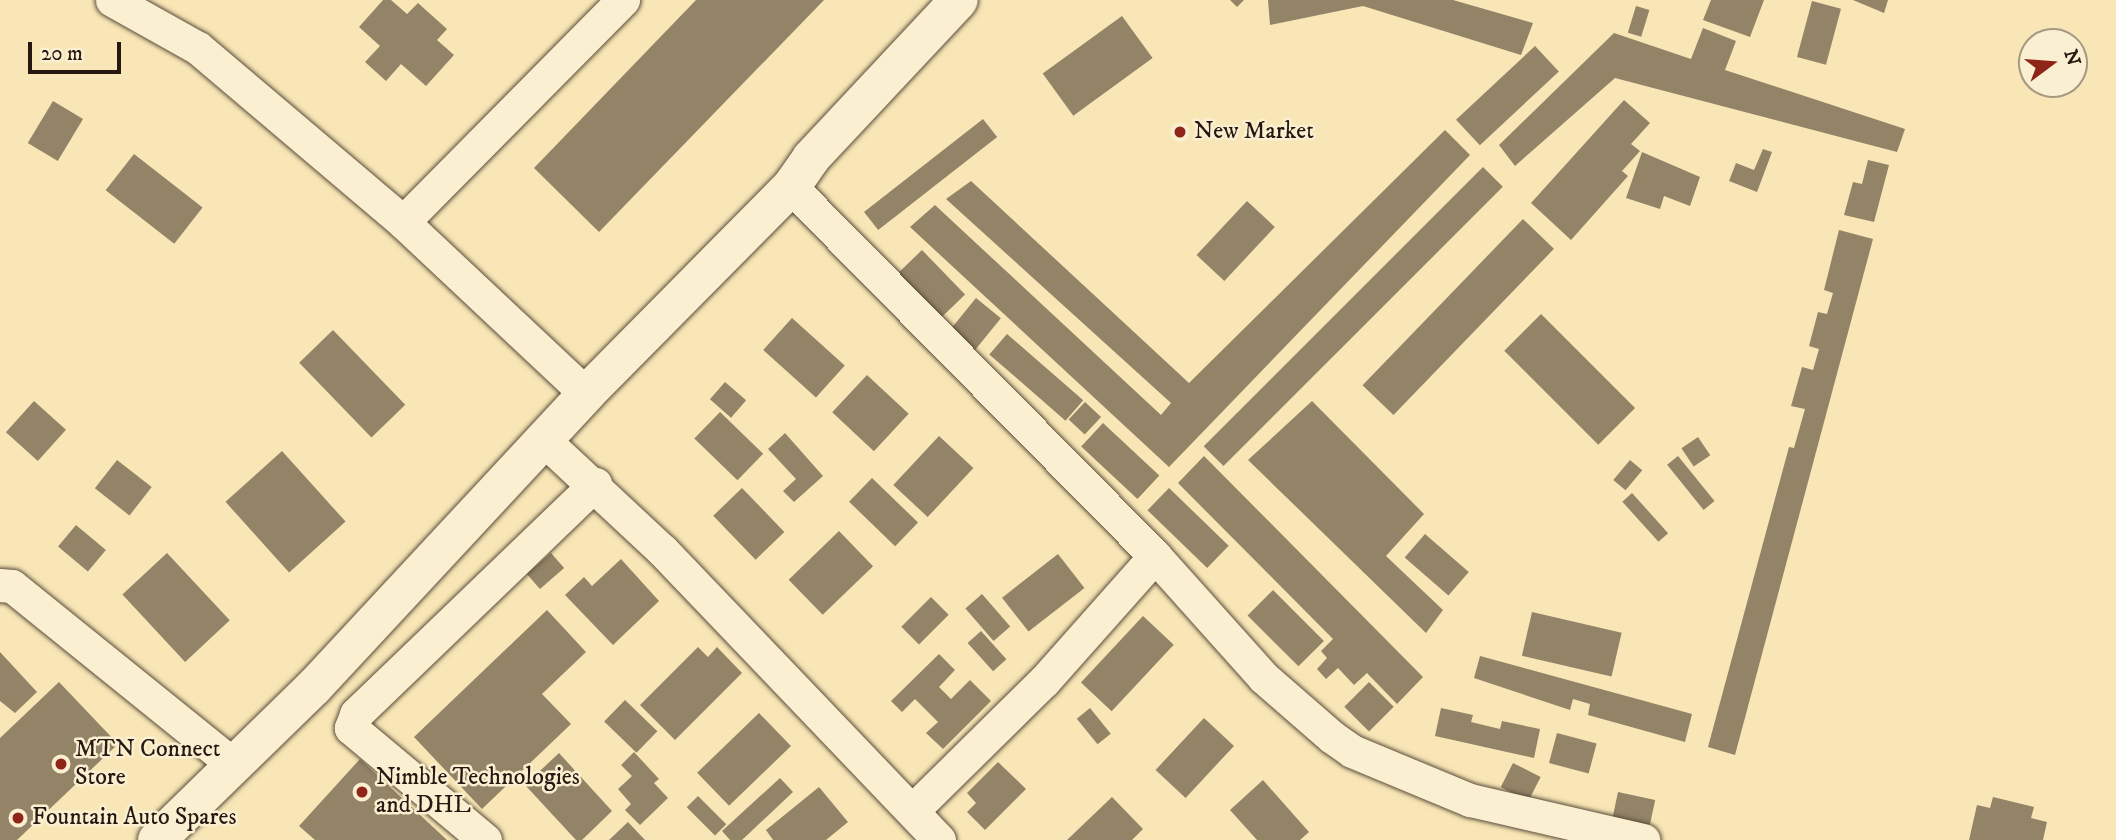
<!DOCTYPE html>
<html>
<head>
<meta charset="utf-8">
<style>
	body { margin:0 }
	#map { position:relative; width:2116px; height:840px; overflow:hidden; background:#f8e6b6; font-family:"IM FELL DW Pica",serif }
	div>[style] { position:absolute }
	.building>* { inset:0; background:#938367; transform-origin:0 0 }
	.roads { filter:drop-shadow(0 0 2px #5a4c3a) drop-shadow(0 0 2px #5a4c3a) }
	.street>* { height:33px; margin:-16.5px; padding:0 16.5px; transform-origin:16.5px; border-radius:16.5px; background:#faefd0 }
	.secondary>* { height:38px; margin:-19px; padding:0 19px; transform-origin:19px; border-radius:19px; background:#faefd0 }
	.dots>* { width:19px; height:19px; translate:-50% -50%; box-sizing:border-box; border:4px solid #faefd0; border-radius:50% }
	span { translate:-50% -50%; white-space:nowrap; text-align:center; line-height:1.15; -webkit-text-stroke:5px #faefd0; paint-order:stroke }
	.poi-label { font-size:24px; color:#261811 }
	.left { translate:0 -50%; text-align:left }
	.north { position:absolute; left:2018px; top:28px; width:70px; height:70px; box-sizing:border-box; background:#faefd0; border:2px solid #a59984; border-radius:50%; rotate:74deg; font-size:19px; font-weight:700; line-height:28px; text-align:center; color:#261811 }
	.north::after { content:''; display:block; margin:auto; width:24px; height:32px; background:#8f2418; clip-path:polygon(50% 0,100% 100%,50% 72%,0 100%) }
	.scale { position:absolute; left:28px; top:42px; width:93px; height:32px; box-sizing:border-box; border:4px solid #261811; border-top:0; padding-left:9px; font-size:21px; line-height:24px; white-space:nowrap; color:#261811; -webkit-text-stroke:5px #faefd0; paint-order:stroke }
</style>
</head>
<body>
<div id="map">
	<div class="building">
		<i style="clip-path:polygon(383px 0,391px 0,407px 14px,418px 3px,447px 29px,437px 40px,454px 55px,426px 86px,401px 64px,386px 81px,365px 62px,380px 46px,359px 27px)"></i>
		<i style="clip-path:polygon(696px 0,824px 0,599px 232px,534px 168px)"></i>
		<i style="clip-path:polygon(1230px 0,1244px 0,1237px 7px)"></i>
		<i style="clip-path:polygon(1268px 0,1453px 0,1533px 23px,1521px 55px,1363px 6px,1270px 25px)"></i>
		<i style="clip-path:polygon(1711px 0,1764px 0,1750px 37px,1703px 20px)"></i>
		<i style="clip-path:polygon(1853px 0,1888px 0,1884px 13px)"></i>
		<i style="left:1812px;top:1px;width:30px;height:58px;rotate:15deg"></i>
		<i style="left:1636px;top:6px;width:14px;height:28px;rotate:17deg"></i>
		<i style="left:1122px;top:16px;width:52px;height:98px;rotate:54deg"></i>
		<i style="clip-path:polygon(1703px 28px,1736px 41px,1725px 70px,1905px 129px,1897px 152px,1615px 78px,1515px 166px,1499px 145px,1614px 33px,1691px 59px)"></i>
		<i style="left:1535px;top:46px;width:35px;height:108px;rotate:47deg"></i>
		<i style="clip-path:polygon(1624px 100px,1650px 123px,1631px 144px,1640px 151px,1622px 171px,1628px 176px,1571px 240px,1531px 203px)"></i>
		<i style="left:53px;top:101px;width:35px;height:49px;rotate:31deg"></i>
		<i style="left:983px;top:119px;width:23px;height:151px;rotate:52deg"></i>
		<i style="clip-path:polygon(1445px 130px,1470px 155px,1169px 467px,910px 227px,935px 205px,1161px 415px,1171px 403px,946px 199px,971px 181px,1189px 383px)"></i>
		<i style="clip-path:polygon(1763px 149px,1772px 152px,1757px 192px,1729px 181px,1736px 163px,1754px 170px)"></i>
		<i style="clip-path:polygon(1642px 152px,1700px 177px,1690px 206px,1664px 196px,1660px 209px,1626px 198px)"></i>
		<i style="left:134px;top:154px;width:87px;height:46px;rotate:38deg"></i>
		<i style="clip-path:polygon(1868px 160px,1889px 165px,1874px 222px,1844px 215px,1853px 182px,1862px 184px)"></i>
		<i style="left:1483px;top:167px;width:28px;height:395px;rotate:45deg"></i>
		<i style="left:1247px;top:201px;width:38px;height:74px;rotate:43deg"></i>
		<i style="left:1523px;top:219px;width:43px;height:231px;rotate:44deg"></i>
		<i style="clip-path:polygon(1839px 230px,1873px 239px,1735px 755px,1708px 747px,1789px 447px,1794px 448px,1805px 409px,1791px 406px,1802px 367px,1813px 370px,1819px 349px,1809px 346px,1818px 312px,1827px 314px,1833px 293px,1824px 290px)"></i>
		<i style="left:922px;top:250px;width:62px;height:37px;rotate:46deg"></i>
		<i style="left:976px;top:298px;width:32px;height:41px;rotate:39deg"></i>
		<i style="left:1541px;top:314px;width:133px;height:52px;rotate:45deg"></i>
		<i style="left:792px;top:318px;width:71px;height:43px;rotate:42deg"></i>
		<i style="left:333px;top:330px;width:104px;height:47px;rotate:46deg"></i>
		<i style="left:1007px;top:334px;width:101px;height:27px;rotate:41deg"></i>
		<i style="left:867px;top:375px;width:57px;height:51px;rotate:43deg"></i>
		<i style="left:725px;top:382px;width:28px;height:23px;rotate:41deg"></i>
		<i style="left:34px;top:401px;width:43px;height:42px;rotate:42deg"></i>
		<i style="clip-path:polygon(1312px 401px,1424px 514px,1386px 556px,1443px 610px,1426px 633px,1248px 460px)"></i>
		<i style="left:1085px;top:402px;width:22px;height:24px;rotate:43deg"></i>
		<i style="left:720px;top:412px;width:60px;height:37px;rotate:44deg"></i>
		<i style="left:1103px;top:423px;width:77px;height:32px;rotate:43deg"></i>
		<i style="clip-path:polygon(785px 433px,823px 476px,794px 502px,783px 491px,796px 479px,768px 449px)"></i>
		<i style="left:939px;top:436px;width:47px;height:67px;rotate:43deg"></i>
		<i style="left:1698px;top:437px;width:22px;height:20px;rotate:56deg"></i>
		<i style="left:282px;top:451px;width:95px;height:76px;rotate:48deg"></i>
		<i style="clip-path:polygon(1204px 456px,1423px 677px,1397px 704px,1367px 673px,1354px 685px,1338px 668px,1326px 679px,1317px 669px,1327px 658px,1321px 651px,1333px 639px,1178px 483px)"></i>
		<i style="left:1678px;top:456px;width:58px;height:14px;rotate:51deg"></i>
		<i style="left:117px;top:460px;width:44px;height:36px;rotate:38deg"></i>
		<i style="left:1630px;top:460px;width:16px;height:26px;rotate:40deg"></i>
		<i style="left:872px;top:478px;width:64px;height:33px;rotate:44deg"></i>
		<i style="left:742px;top:488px;width:61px;height:40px;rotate:46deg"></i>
		<i style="left:1169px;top:488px;width:83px;height:31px;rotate:44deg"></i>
		<i style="left:1632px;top:493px;width:54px;height:13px;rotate:48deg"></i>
		<i style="left:76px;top:525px;width:39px;height:28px;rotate:40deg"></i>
		<i style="left:839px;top:531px;width:49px;height:70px;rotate:46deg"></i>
		<i style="left:1425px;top:534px;width:58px;height:31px;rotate:41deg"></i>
		<i style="left:167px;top:553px;width:92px;height:61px;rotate:47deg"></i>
		<i style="left:551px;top:553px;width:20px;height:32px;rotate:49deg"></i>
		<i style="left:1058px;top:554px;width:43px;height:71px;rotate:52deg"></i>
		<i style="clip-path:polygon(621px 559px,659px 601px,613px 645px,565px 595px,584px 577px,592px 586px)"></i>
		<i style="left:1273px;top:590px;width:72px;height:36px;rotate:45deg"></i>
		<i style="left:982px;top:594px;width:43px;height:22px;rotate:49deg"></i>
		<i style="left:931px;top:597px;width:25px;height:42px;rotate:45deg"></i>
		<i style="clip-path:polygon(547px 610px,586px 652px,542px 694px,571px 724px,482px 809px,414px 737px)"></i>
		<i style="left:1532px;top:612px;width:92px;height:45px;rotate:13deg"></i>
		<i style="left:1143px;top:616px;width:42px;height:91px;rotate:43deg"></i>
		<i style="left:981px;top:631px;width:38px;height:18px;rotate:48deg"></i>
		<i style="clip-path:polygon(698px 647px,708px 657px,717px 647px,742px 673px,675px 740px,640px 705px)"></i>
		<i style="clip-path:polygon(0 652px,37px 692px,15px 713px,0 701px)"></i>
		<i style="clip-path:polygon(939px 654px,955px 670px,939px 687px,951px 699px,970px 680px,991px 701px,943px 749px,926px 733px,938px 722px,915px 699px,902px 712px,891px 701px)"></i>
		<i style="clip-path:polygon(1480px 656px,1692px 714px,1685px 742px,1588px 715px,1590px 704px,1573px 699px,1570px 710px,1474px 678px)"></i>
		<i style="clip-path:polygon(59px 682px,118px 744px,17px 840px,0 840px,0 738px)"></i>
		<i style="left:1369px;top:682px;width:35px;height:35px;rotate:45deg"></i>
		<i style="left:625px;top:700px;width:45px;height:30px;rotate:44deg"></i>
		<i style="left:1090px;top:708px;width:33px;height:17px;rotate:51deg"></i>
		<i style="clip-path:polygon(1441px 708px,1473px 715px,1471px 722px,1500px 729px,1502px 721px,1540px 729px,1534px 758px,1435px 736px)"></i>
		<i style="left:759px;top:713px;width:46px;height:86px;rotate:46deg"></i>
		<i style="left:1204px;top:718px;width:41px;height:71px;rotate:43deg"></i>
		<i style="left:1557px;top:733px;width:41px;height:31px;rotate:15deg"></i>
		<i style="clip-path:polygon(634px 752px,659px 779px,654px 783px,668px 798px,640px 825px,625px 810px,631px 804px,618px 789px,632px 776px,621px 765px)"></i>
		<i style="clip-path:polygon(559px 753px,612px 811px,582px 840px,576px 840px,525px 785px)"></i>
		<i style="clip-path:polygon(360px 759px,447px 840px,315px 840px,299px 826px)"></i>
		<i style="clip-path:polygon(998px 762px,1026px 789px,985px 830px,967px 812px,976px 803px,967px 793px)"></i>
		<i style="left:1513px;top:763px;width:31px;height:27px;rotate:27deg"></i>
		<i style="clip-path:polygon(780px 778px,793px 792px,742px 840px,730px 840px,722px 831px)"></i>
		<i style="clip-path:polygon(1263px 780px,1309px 832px,1300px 840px,1257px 840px,1230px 810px)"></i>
		<i style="clip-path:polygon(819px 787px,848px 822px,826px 840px,773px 840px,766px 830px)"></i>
		<i style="left:1618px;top:792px;width:38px;height:26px;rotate:12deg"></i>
		<i style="left:698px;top:796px;width:40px;height:16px;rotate:45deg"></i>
		<i style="clip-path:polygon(1112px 797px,1143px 829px,1132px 840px,1067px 840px)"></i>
		<i style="clip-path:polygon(1993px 797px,2034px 807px,2031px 818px,2047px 822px,2043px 840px,1969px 840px,1977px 805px,1990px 808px)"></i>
		<i style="clip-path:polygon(628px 822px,645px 840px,609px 840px)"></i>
	</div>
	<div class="roads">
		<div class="street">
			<i style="left:112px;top:0;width:98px;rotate:29.2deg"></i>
			<i style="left:198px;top:48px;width:269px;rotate:40.3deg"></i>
			<i style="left:403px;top:222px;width:251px;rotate:43.2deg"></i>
			<i style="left:791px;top:187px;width:518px;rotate:45.39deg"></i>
			<i style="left:1155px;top:556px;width:162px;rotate:48.2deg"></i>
			<i style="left:1263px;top:677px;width:91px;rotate:41deg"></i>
			<i style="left:1332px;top:737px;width:24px;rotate:35deg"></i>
			<i style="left:1352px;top:751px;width:128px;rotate:22.6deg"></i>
			<i style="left:1470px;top:800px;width:178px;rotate:13deg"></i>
			<i style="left:403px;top:222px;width:313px;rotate:-45.3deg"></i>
			<i style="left:546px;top:442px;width:158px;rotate:43deg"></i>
			<i style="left:662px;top:550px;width:401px;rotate:46.3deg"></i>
			<i style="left:0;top:585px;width:12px;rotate:5deg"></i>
			<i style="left:12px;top:586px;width:285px;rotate:38.9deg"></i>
			<i style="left:913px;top:810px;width:184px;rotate:-44.6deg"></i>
			<i style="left:1044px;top:681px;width:167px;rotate:-48.4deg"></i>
			<i style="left:485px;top:840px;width:175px;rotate:-140.1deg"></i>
			<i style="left:351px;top:728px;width:15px;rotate:-70deg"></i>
			<i style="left:356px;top:714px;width:332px;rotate:-43.9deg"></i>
		</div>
		<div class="secondary">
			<i style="left:157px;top:840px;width:219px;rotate:-44.3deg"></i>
			<i style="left:314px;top:687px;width:400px;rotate:-47.1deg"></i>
			<i style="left:586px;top:394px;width:291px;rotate:-45.3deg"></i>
			<i style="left:791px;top:187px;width:35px;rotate:-55deg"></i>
			<i style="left:811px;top:158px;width:216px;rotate:-46.9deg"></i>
		</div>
	</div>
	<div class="dots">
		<i style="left:1180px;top:132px;background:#8f2418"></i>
		<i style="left:61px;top:764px;background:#8f2418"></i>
		<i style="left:362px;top:792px;background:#8f2418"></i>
		<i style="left:18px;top:818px;background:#8f2418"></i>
	</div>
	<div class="poi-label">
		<span class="left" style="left:1194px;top:132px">New Market</span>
		<span class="left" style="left:75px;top:764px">MTN Connect<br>Store</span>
		<span class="left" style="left:376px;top:792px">Nimble Technologies<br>and DHL</span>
		<span class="left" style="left:32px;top:818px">Fountain Auto Spares</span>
	</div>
	<div class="north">N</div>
	<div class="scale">20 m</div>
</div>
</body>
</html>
